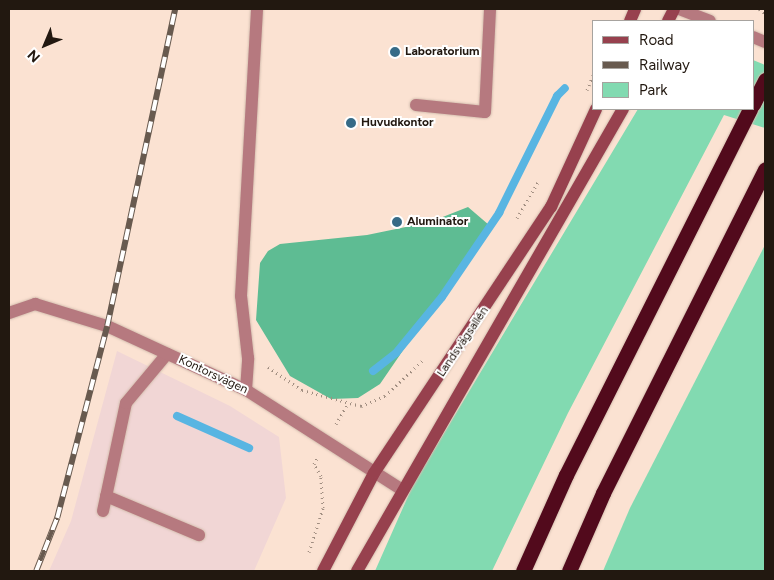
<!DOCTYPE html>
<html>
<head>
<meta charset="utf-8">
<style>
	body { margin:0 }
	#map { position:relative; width:774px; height:580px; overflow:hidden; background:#fbe2d2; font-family:Figtree,sans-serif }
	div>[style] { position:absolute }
	.commercial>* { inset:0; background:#f1d6d5 }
	.green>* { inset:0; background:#82dab1 }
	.forest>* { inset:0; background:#5ebc93 }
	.stream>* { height:8px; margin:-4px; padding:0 4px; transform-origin:4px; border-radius:4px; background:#58b5e2 }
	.path>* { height:3px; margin-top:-1.5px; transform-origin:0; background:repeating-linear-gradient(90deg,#a18e81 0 1px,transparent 0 5px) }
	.roads { filter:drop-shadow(0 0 1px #d4beaf) drop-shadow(0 0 1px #d4beaf) }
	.service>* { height:12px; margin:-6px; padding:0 6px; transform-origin:6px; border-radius:6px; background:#b6797f }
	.minor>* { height:12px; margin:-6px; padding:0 6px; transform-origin:6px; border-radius:6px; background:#b6797f }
	.tertiary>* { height:12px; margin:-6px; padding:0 6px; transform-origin:6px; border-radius:6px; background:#b6797f }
	.secondary>* { height:12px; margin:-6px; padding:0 6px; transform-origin:6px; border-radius:6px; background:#97414e }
	.motorway>* { height:15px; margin:-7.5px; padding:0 7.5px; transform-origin:7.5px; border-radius:7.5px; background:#520a1c }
	.rail>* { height:5.5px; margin-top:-2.75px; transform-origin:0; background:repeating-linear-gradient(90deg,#fff 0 11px,#685a4f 0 22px); box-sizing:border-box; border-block:1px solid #685a4f }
	.dots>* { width:14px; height:14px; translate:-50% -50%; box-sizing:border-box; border:2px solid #fff; border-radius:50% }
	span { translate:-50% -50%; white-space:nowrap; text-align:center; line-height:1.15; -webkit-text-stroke:4px #fff; paint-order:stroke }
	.poi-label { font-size:12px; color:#221810; font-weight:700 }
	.left { translate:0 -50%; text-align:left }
	.street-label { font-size:12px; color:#221810 }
	.frame { position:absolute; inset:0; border:10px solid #221810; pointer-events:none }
	.legend { position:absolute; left:592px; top:20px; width:162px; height:90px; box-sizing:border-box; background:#fff; border:1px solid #a7a39f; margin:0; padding:6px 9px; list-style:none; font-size:15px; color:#221810 }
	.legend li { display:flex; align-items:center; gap:10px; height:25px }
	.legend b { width:25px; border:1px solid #a7a39f }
	.north { position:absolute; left:20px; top:20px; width:50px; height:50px; -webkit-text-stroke:4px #fff; paint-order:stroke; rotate:225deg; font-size:14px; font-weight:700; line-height:20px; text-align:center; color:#221810 }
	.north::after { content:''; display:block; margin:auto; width:18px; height:22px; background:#221810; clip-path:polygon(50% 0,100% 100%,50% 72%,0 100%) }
</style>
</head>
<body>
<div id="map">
	<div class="commercial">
		<i style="clip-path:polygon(117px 351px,230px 406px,279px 437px,286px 498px,254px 571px,49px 571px,71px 521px)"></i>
	</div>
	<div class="green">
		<i style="clip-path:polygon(753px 60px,765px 65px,765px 128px,724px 115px,568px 413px,492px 571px,375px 571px,413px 485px,638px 109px,753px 109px)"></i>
		<i style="clip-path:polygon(765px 245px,765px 571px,603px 571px,630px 508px)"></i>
	</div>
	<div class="forest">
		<i style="clip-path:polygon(468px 207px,489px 225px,380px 384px,358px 398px,331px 399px,290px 376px,256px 320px,260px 263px,268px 251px,280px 244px,367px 235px,430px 222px)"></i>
	</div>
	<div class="stream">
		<i style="left:373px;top:371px;width:29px;rotate:-38deg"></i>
		<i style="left:396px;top:353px;width:72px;rotate:-50.6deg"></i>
		<i style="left:442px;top:297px;width:102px;rotate:-55.8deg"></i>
		<i style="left:499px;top:213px;width:131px;rotate:-63.6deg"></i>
		<i style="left:557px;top:96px;width:11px;rotate:-45deg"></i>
		<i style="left:177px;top:416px;width:79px;rotate:24deg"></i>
	</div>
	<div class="path">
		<i style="left:759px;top:9px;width:7px;rotate:34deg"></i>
		<i style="left:587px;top:90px;width:16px;rotate:-68deg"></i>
		<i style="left:517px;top:218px;width:42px;rotate:-59.7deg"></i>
		<i style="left:268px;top:367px;width:41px;rotate:34.1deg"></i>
		<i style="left:302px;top:390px;width:61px;rotate:15.2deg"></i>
		<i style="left:361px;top:406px;width:26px;rotate:-23deg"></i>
		<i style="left:385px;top:396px;width:52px;rotate:-43.5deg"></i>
		<i style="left:336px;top:424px;width:22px;rotate:-60deg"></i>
		<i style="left:309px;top:552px;width:46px;rotate:-72.3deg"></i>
		<i style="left:323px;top:508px;width:32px;rotate:-94deg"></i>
		<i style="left:321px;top:476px;width:14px;rotate:-120deg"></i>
		<i style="left:314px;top:464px;width:7px;rotate:-63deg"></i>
	</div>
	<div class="roads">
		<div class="service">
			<i style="left:416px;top:105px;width:69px;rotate:5.8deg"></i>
			<i style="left:485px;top:112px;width:103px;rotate:-87.2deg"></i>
			<i style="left:246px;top:390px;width:32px;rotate:-86deg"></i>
			<i style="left:248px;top:358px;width:62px;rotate:-96.4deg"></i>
			<i style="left:241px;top:296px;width:287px;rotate:-86.8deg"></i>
			<i style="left:106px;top:496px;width:101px;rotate:22.8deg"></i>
			<i style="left:103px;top:511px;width:110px;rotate:-78deg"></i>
			<i style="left:126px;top:403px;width:64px;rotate:-50.1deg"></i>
		</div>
		<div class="minor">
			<i style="left:9px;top:313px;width:28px;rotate:-19deg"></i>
			<i style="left:35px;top:304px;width:75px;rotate:17deg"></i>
			<i style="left:107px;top:326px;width:153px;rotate:24.7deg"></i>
			<i style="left:246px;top:390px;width:184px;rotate:32.6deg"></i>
		</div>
		<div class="tertiary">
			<i style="left:679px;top:9px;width:33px;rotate:21deg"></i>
			<i style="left:753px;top:37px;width:13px;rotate:23deg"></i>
		</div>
		<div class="secondary">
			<i style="left:630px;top:21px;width:13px;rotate:-67deg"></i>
			<i style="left:668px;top:21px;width:13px;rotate:-63deg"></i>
			<i style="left:323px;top:571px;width:110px;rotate:-62.5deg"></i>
			<i style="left:374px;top:473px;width:320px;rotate:-56.4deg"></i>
			<i style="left:551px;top:207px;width:108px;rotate:-65.3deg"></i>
			<i style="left:357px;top:571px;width:533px;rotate:-60.07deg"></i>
		</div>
		<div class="motorway">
			<i style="left:753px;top:104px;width:27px;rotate:-63deg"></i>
			<i style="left:523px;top:571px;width:105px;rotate:-65.9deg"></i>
			<i style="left:566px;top:475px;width:410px;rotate:-63.3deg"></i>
			<i style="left:569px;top:571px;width:85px;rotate:-66.4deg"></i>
			<i style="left:603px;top:493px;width:362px;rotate:-63.4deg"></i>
		</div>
	</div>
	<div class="rail">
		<i style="left:36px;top:571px;width:57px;rotate:-68.4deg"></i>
		<i style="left:57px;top:518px;width:198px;rotate:-75.4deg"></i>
		<i style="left:107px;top:326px;width:324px;rotate:-77.9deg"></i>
	</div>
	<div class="dots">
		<i style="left:395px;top:52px;background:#376b87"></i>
		<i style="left:351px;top:123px;background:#376b87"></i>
		<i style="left:397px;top:222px;background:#376b87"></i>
	</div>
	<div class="poi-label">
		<span class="left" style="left:405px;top:52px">Laboratorium</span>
		<span class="left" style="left:361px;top:123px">Huvudkontor</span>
		<span class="left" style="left:407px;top:222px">Aluminator</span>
	</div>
	<div class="street-label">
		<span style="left:463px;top:342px;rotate:-56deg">Landsvägsallén</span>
		<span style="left:213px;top:375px;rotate:25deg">Kontorsvägen</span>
	</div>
	<div class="frame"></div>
	<ul class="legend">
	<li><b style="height:6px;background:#97414e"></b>Road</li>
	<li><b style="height:6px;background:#685a4f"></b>Railway</li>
	<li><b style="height:14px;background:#82dab1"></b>Park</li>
	</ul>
	<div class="north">N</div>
</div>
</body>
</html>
